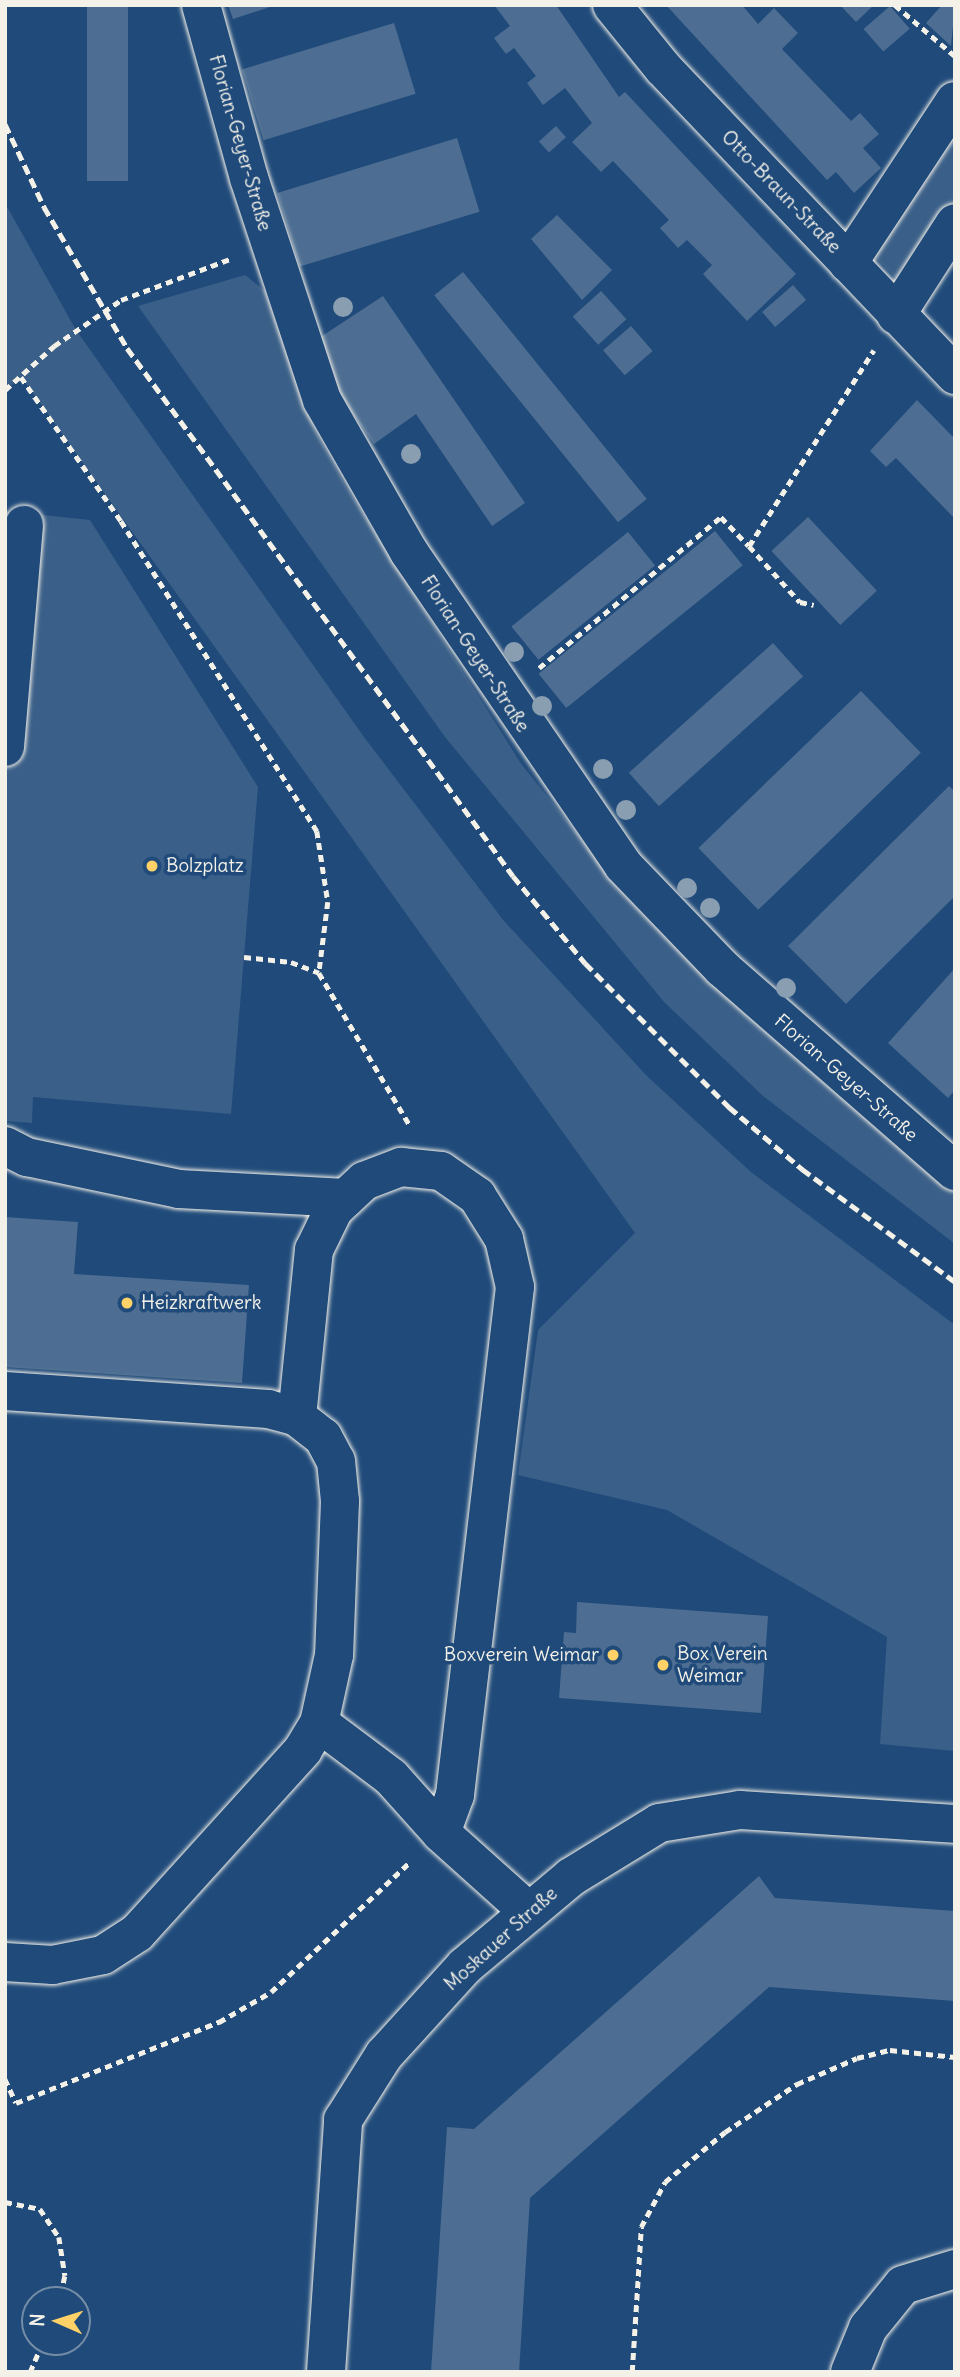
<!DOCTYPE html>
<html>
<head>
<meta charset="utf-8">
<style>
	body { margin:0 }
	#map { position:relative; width:960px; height:2377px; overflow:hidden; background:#1f4a7a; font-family:Delius,sans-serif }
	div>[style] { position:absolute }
	.green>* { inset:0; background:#3a5f88 }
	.building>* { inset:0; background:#4d6e92; transform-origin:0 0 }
	.path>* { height:4.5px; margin-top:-2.25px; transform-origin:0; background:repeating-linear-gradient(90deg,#f4f1e8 0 7px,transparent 0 12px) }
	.roads { filter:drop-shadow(0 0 2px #f4f1e8) drop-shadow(0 0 2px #f4f1e8) }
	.minor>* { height:38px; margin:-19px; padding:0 19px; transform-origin:19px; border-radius:19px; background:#1f4a7a }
	.rail>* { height:5px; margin-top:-2.5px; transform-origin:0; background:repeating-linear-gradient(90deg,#f4f1e8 0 10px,transparent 0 15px) }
	.trees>* { width:20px; height:20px; margin:-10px; border-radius:50%; background:#8a9eb1 }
	.dots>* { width:19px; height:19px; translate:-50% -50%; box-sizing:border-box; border:4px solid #1f4a7a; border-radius:50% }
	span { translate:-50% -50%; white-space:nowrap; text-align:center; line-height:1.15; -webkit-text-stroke:7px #1f4a7a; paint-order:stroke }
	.street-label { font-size:19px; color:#f4f1e8 }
	.poi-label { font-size:19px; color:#f4f1e8 }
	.left { translate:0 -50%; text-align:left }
	.right { translate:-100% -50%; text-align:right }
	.frame { position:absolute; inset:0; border:7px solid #f4f1e8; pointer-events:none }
	.north { position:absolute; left:21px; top:2286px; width:70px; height:70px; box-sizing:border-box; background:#1f4a7a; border:2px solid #748da6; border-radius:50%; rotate:273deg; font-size:19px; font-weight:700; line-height:28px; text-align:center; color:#f4f1e8 }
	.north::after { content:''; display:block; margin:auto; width:24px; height:32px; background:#ffd166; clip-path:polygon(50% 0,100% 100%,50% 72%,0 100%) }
</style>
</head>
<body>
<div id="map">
	<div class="green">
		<i style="clip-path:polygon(955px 130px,955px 203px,902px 284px,873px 255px)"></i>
		<i style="clip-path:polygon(5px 203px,76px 330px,364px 737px,504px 921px,647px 1076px,751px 1172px,955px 1325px,955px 1751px,880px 1744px,887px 1637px,667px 1510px,518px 1475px,538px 1330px,635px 1233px,22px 378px,5px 390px)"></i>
		<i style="clip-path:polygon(245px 275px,265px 291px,315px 431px,346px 487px,522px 765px,638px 909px,773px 1038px,955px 1191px,955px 1244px,763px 1096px,664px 1002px,445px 737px,138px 306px)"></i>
		<i style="clip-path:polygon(5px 511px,90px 520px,258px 787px,231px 1114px,33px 1097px,32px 1123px,5px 1121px)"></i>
	</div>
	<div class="building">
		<i style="left:87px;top:5px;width:41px;height:176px"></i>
		<i style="clip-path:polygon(228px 5px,273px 5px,273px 6px,233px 19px)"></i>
		<i style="clip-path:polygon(494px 5px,556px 5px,619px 97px,625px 92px,796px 274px,747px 321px,703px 274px,712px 265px,687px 240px,678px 248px,660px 228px,669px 220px,613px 161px,601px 172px,572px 142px,592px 123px,565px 88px,543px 105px,527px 83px,536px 76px,514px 48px,506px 54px,494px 38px,510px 26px)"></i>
		<i style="clip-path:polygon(666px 5px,742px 5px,758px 24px,774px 8px,798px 33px,782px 49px,851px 121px,860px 113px,879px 134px,863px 148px,881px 168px,854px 193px,836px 172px,827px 180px)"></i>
		<i style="clip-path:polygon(840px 5px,874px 5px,856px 22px)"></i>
		<i style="clip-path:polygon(942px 5px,955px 5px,951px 46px,926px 23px)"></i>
		<i style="left:890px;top:6px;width:30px;height:35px;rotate:49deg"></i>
		<i style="left:394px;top:23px;width:74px;height:159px;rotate:73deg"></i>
		<i style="left:556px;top:126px;width:15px;height:23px;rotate:48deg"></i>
		<i style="left:457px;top:138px;width:77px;height:188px;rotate:73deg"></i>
		<i style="clip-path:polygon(557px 215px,612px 270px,582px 300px,531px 239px)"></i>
		<i style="left:463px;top:272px;width:292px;height:37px;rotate:51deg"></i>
		<i style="left:793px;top:285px;width:20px;height:41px;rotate:49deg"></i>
		<i style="left:601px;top:291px;width:38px;height:38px;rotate:48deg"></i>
		<i style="clip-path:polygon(383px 296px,525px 503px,492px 526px,416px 414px,374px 444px,336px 390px,316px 340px)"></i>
		<i style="left:631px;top:326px;width:33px;height:37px;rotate:49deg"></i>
		<i style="clip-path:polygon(917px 400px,955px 439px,955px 519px,896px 458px,886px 467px,870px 451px)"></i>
		<i style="left:808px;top:517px;width:101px;height:50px;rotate:47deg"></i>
		<i style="left:715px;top:531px;width:44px;height:227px;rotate:51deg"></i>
		<i style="left:628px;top:532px;width:43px;height:150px;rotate:51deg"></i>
		<i style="left:773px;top:643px;width:45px;height:194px;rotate:48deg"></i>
		<i style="left:861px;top:691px;width:86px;height:226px;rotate:46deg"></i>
		<i style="clip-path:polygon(949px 786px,955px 792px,955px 896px,846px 1004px,788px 946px)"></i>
		<i style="clip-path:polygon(955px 968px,955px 1090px,948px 1098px,888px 1043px)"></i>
		<i style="clip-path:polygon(5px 1217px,78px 1222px,74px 1274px,249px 1285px,242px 1383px,5px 1367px)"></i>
		<i style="clip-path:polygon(577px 1602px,768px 1616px,761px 1713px,559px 1698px,564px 1632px,576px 1633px)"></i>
		<i style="clip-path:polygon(759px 1876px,775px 1898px,955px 1911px,955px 2001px,769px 1987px,530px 2198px,519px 2372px,431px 2372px,447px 2127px,474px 2129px)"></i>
	</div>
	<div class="path">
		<i style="left:895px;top:5px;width:79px;rotate:40.4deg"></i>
		<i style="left:21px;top:377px;width:175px;rotate:55.2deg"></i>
		<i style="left:121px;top:521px;width:367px;rotate:57.7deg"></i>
		<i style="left:317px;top:831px;width:72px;rotate:81.2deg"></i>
		<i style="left:328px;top:902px;width:72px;rotate:97.2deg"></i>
		<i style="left:5px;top:390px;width:66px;rotate:-41.9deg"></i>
		<i style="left:54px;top:346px;width:81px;rotate:-34.5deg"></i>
		<i style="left:121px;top:300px;width:116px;rotate:-20.6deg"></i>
		<i style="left:749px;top:546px;width:76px;rotate:47.7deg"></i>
		<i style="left:800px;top:602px;width:14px;rotate:12deg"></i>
		<i style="left:539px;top:668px;width:236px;rotate:-39.7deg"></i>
		<i style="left:721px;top:517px;width:40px;rotate:46deg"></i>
		<i style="left:749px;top:546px;width:232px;rotate:-57.5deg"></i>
		<i style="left:244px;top:957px;width:47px;rotate:6.1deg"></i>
		<i style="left:291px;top:962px;width:30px;rotate:21deg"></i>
		<i style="left:319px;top:973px;width:176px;rotate:59.2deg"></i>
		<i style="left:5px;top:2079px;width:26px;rotate:65deg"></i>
		<i style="left:16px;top:2103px;width:219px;rotate:-21.8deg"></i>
		<i style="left:219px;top:2022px;width:60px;rotate:-30deg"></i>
		<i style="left:271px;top:1992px;width:190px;rotate:-43.1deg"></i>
		<i style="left:5px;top:2202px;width:36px;rotate:11deg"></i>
		<i style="left:40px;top:2209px;width:34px;rotate:56deg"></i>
		<i style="left:59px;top:2237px;width:39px;rotate:81deg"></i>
		<i style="left:65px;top:2276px;width:25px;rotate:102deg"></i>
		<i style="left:30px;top:2372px;width:33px;rotate:-67deg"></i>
		<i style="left:632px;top:2372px;width:145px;rotate:-86.4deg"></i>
		<i style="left:641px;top:2227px;width:51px;rotate:-61.9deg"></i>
		<i style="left:665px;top:2182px;width:78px;rotate:-39.8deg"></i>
		<i style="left:725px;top:2132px;width:87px;rotate:-33.7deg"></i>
		<i style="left:797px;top:2084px;width:65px;rotate:-23.4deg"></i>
		<i style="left:857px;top:2058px;width:34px;rotate:-14deg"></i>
		<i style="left:890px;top:2050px;width:65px;rotate:6.1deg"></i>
	</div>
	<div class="roads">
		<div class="minor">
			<i style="left:201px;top:5px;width:180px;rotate:74.5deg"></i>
			<i style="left:249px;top:178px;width:234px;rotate:71.8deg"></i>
			<i style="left:322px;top:400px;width:175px;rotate:60.2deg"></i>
			<i style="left:409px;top:552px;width:379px;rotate:55.6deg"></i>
			<i style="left:623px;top:865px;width:143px;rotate:46.1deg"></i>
			<i style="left:722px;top:968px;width:309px;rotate:41.1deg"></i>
			<i style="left:612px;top:5px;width:81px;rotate:51deg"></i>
			<i style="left:663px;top:68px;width:424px;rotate:46.4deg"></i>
			<i style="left:848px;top:263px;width:194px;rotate:-56.6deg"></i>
			<i style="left:896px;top:315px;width:109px;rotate:-57.3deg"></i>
			<i style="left:5px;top:747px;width:223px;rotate:-85.1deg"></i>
			<i style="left:5px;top:1146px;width:25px;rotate:27deg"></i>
			<i style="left:27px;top:1157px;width:155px;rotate:11.9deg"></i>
			<i style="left:179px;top:1189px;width:167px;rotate:3.1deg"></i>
			<i style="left:5px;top:1391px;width:264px;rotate:3.9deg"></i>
			<i style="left:268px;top:1409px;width:30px;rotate:15deg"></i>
			<i style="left:297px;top:1417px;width:33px;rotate:38deg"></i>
			<i style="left:323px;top:1437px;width:27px;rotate:62deg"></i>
			<i style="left:336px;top:1461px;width:40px;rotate:84.3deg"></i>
			<i style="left:340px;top:1501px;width:154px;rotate:92.2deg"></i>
			<i style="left:334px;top:1655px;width:70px;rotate:102.4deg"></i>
			<i style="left:319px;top:1723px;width:31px;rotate:121deg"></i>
			<i style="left:303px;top:1750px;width:247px;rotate:132.2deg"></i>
			<i style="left:137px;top:1933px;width:40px;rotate:147.1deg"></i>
			<i style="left:103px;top:1955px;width:51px;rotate:168.7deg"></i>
			<i style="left:53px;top:1965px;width:48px;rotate:-176.4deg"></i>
			<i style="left:297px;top:1417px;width:168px;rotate:-84.2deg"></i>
			<i style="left:314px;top:1250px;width:46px;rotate:-64deg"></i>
			<i style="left:334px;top:1209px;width:41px;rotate:-43deg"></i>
			<i style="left:364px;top:1181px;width:40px;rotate:-21deg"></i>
			<i style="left:401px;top:1167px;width:40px;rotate:5.7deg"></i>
			<i style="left:441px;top:1171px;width:44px;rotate:34.8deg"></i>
			<i style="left:477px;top:1196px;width:51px;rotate:57.9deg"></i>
			<i style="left:504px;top:1239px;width:49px;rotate:77.1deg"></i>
			<i style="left:515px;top:1287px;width:512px;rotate:96.74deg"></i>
			<i style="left:455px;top:1795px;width:40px;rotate:110.2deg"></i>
			<i style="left:319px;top:1723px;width:90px;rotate:36.9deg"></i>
			<i style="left:391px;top:1777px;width:75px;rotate:48.2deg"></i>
			<i style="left:441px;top:1833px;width:118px;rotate:41.9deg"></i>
			<i style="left:326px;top:2372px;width:253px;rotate:-86.1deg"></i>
			<i style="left:343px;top:2120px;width:77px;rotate:-57.8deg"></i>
			<i style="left:384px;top:2055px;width:120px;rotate:-47.7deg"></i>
			<i style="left:465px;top:1966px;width:138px;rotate:-40deg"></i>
			<i style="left:571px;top:1877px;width:103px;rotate:-31.5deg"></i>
			<i style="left:659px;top:1823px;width:82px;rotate:-9.1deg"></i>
			<i style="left:740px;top:1810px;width:215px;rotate:3.7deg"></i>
			<i style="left:850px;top:2372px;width:48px;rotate:-67.8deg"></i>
			<i style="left:868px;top:2328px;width:55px;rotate:-50.9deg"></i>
			<i style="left:903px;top:2285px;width:54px;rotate:-17.1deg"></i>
		</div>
	</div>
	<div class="rail">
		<i style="left:5px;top:124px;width:92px;rotate:64.8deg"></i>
		<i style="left:44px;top:207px;width:164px;rotate:59.5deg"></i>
		<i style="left:127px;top:348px;width:654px;rotate:53.83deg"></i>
		<i style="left:513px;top:876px;width:113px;rotate:50.4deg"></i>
		<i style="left:585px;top:963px;width:204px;rotate:45deg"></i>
		<i style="left:729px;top:1107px;width:96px;rotate:40.3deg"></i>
		<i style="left:802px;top:1169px;width:190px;rotate:36.4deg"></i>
	</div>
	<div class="trees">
		<i style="left:343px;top:307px"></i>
		<i style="left:411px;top:454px"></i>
		<i style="left:514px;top:652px"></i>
		<i style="left:542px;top:706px"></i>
		<i style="left:603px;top:769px"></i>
		<i style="left:626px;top:810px"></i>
		<i style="left:687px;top:888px"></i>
		<i style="left:710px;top:908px"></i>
		<i style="left:786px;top:988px"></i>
	</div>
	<div class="dots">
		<i style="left:152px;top:866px;background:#ffd166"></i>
		<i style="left:127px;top:1303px;background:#ffd166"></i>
		<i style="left:613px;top:1655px;background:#ffd166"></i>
		<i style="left:663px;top:1665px;background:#ffd166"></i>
	</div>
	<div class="street-label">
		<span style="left:240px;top:143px;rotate:74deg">Florian-Geyer-Straße</span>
		<span style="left:781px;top:192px;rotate:46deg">Otto-Braun-Straße</span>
		<span style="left:475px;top:654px;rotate:57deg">Florian-Geyer-Straße</span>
		<span style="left:846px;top:1078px;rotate:41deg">Florian-Geyer-Straße</span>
		<span style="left:501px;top:1939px;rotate:-42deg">Moskauer Straße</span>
	</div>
	<div class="poi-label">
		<span class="left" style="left:166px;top:866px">Bolzplatz</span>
		<span class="left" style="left:141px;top:1303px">Heizkraftwerk</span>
		<span class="left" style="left:677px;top:1665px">Box Verein<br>Weimar</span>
		<span class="right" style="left:599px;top:1655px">Boxverein Weimar</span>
	</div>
	<div class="frame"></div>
	<div class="north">N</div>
</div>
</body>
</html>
